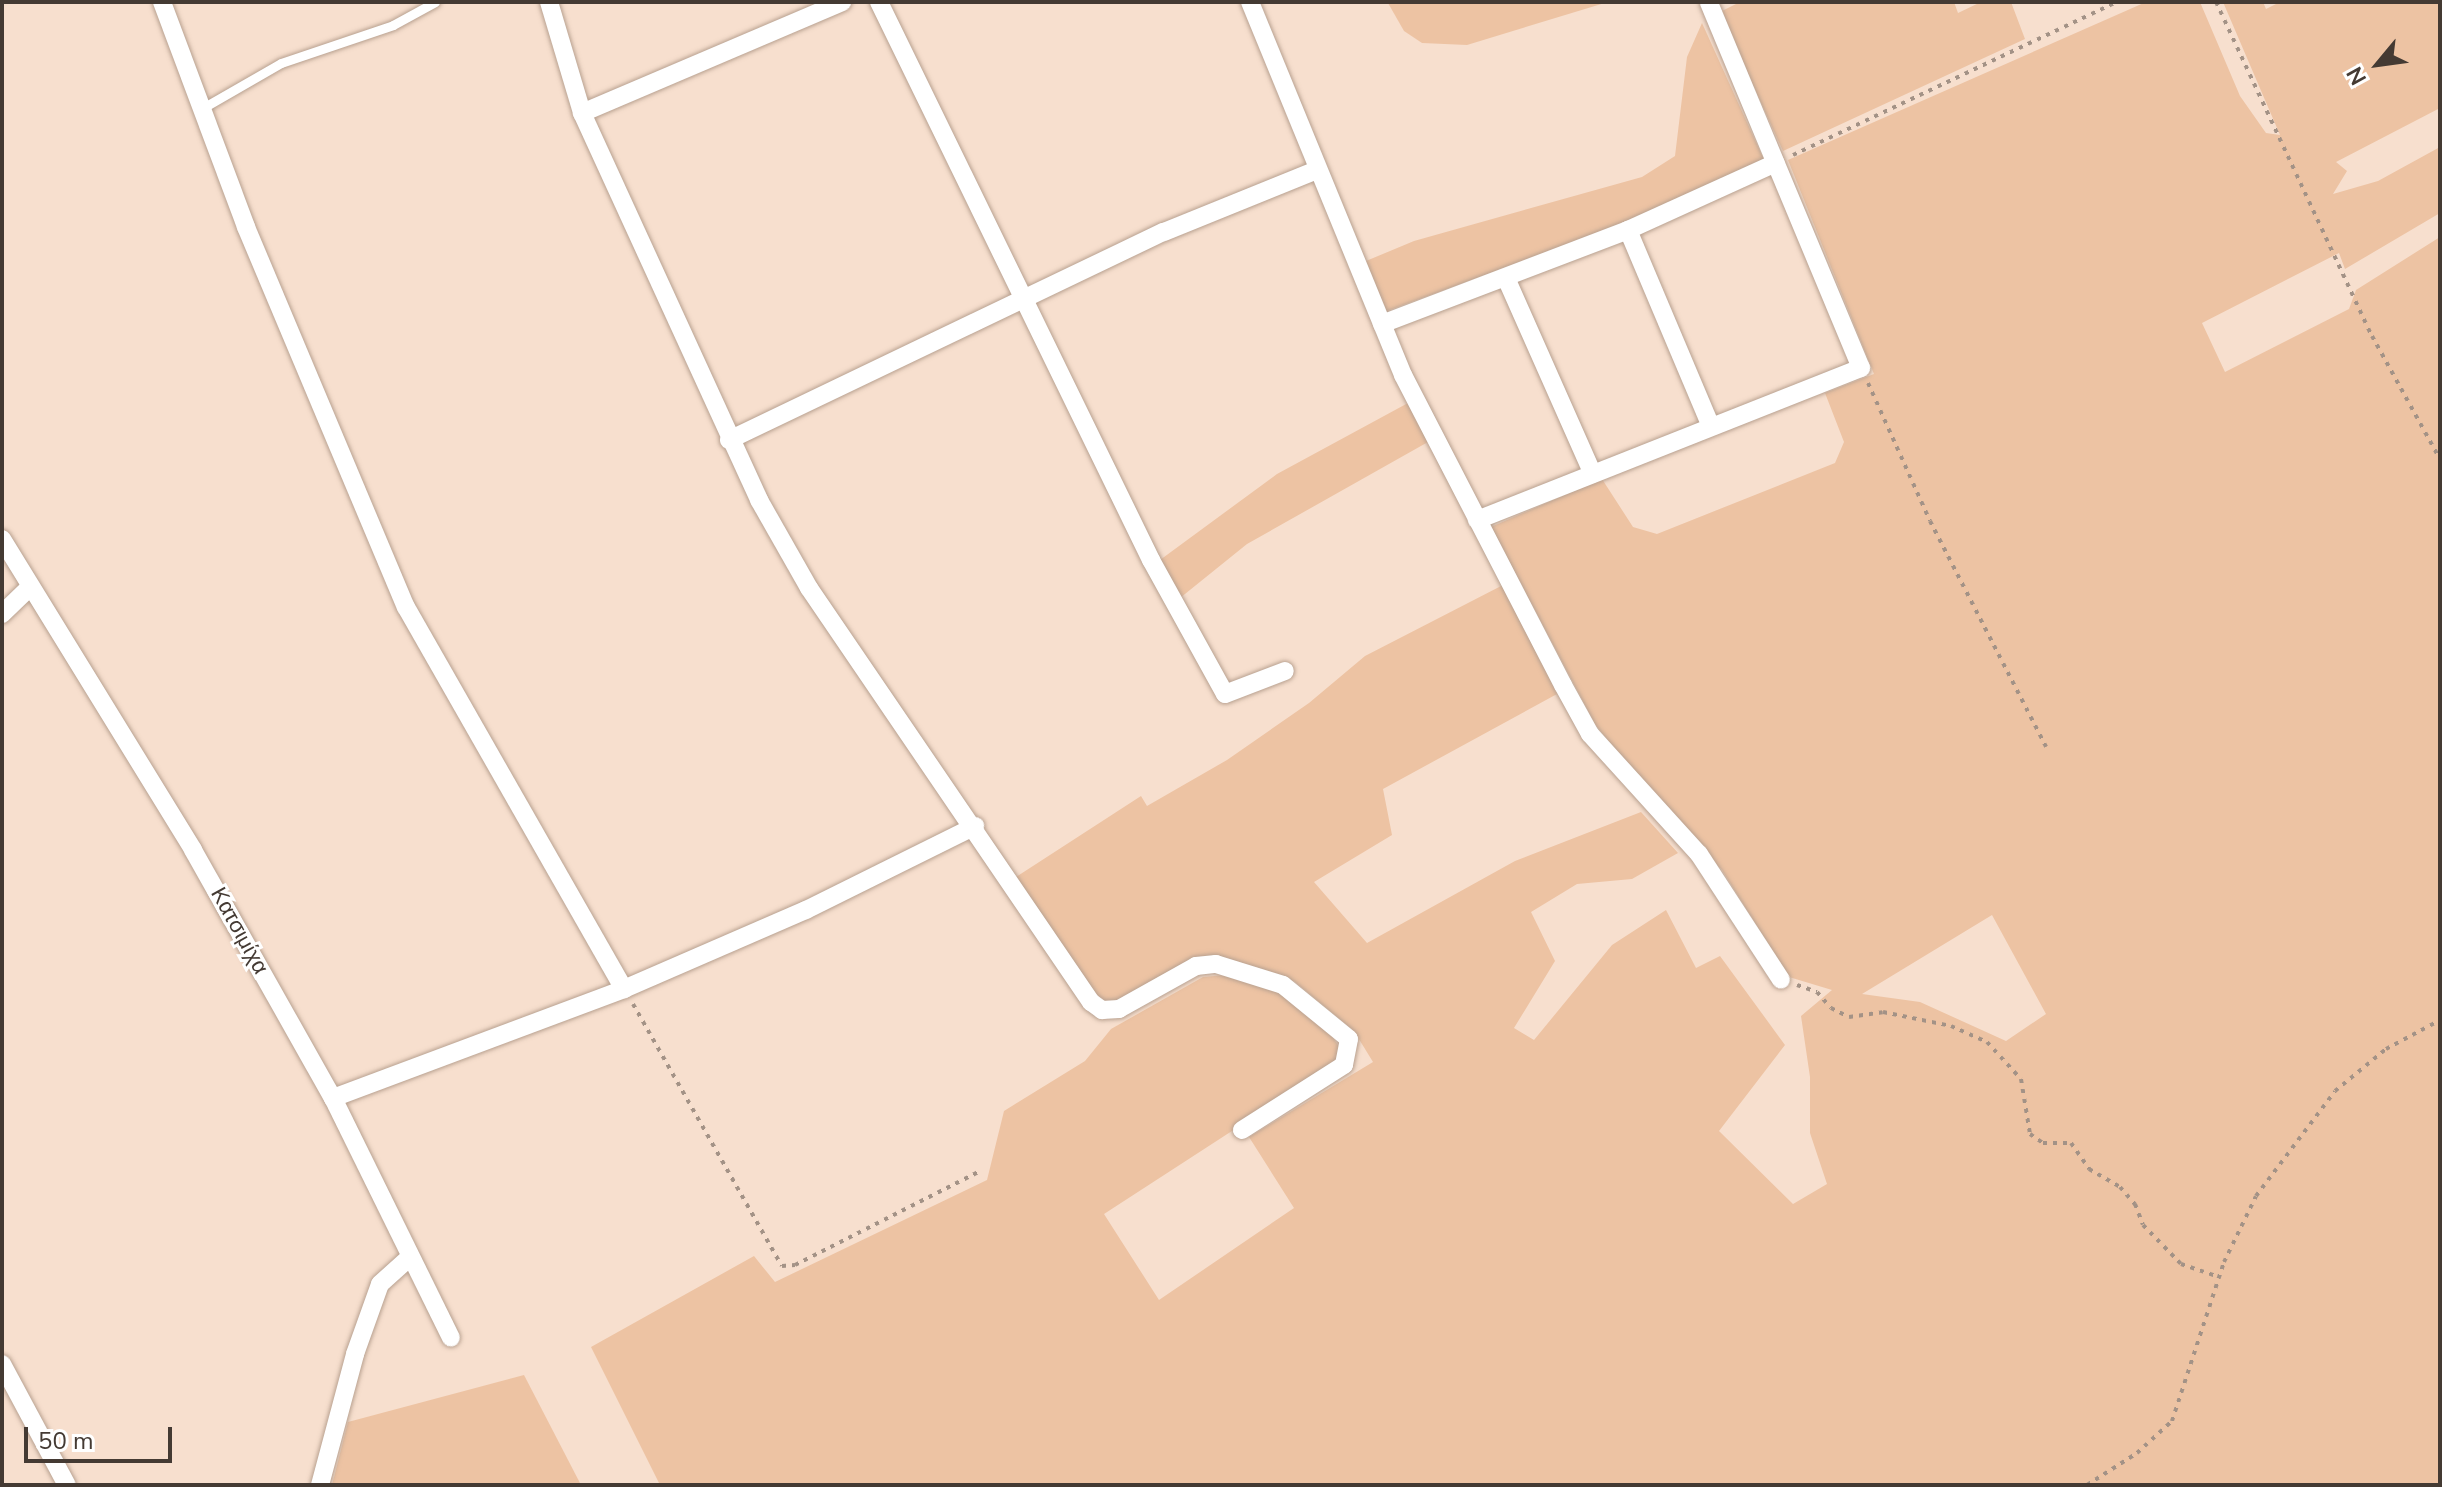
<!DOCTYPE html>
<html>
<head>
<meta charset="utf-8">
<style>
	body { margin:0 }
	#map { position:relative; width:2442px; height:1487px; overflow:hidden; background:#f7dfce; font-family:"Nunito Sans",sans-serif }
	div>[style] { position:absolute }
	.green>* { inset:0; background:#edc3a3 }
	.path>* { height:4px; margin-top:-2px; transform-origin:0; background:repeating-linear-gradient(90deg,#a39286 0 4px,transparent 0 10px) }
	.roads { filter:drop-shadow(0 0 2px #b8a190) drop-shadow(0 0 2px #b8a190) }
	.service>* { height:9px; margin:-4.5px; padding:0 4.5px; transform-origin:4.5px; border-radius:4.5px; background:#fff }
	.minor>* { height:18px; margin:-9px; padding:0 9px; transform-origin:9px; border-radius:9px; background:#fff }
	span { translate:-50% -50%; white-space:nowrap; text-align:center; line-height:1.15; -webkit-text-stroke:6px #fff; paint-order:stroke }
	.street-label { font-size:22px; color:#443a33 }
	.frame { position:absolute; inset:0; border:4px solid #443a33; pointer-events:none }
	.north { position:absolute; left:2338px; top:24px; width:80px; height:80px; -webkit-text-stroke:6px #fff; paint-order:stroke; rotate:241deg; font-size:22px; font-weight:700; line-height:32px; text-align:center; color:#443a33 }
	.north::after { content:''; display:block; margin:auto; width:28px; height:36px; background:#443a33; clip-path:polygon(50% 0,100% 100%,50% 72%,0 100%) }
	.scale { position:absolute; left:24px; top:1427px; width:148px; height:36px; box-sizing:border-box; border:4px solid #443a33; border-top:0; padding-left:10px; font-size:24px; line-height:28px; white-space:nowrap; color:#443a33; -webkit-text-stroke:6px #fff; paint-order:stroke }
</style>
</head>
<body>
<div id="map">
	<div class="green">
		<i style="clip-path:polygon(1608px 2px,1467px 45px,1422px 43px,1404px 31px,1388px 3px)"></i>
		<i style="clip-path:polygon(1740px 2px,1954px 2px,1958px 13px,1981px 2px,2011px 2px,2025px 39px,1783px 151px,1720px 12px)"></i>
		<i style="clip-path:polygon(evenodd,2146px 2px,2200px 2px,2240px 96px,2266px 133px,2280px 135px,2223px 2px,2263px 2px,2266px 9px,2280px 2px,2440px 2px,2440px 108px,2336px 162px,2347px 171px,2333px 194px,2378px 181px,2440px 147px,2440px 213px,2345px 269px,2339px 253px,2202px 323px,2225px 372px,2349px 309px,2356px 290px,2440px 237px,2440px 1485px,660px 1485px,591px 1347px,754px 1256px,775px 1282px,987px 1180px,1004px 1111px,1085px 1061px,1111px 1029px,1203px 977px,1226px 975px,1279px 989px,1330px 1033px,1339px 1047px,1335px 1064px,1104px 1214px,1159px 1300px,1294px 1208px,1249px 1137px,1373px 1062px,1354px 1031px,1294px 981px,1200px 960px,1108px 1017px,1016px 877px,1141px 796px,1147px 806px,1227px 760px,1309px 703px,1365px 656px,1503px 585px,1557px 694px,1383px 789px,1392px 835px,1314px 882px,1367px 943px,1515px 861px,1641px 812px,1678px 853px,1632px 879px,1577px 884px,1531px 912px,1555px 961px,1514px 1028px,1534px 1040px,1612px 945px,1666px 910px,1696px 968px,1720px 956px,1785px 1045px,1719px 1131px,1793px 1204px,1827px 1184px,1810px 1133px,1810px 1077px,1801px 1016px,1832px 990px,1789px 977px,1722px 870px,1646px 790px,1595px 724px,1491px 527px,1602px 479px,1633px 527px,1657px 534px,1835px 463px,1844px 442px,1825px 393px,1874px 374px,1788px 160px,2146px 2px,1992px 915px,2046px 1014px,2006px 1041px,1920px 1002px,1862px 994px,1992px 915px)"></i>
		<i style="clip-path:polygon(1702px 23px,1764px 160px,1634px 220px,1384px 312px,1366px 261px,1414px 241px,1642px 177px,1675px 156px,1687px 57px)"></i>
		<i style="clip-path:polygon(1408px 403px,1428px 442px,1247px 544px,1180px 598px,1160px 560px,1277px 474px)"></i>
		<i style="clip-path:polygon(524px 1375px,581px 1485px,332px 1485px,348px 1422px)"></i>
	</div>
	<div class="path">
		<i style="left:2216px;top:2px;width:369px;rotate:65deg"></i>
		<i style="left:2372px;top:336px;width:141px;rotate:61.1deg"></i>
		<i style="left:1793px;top:155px;width:358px;rotate:-25.3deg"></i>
		<i style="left:1868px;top:383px;width:151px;rotate:65.8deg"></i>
		<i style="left:1930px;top:521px;width:254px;rotate:62.8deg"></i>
		<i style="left:1797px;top:985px;width:21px;rotate:19deg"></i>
		<i style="left:1817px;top:992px;width:21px;rotate:49deg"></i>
		<i style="left:1831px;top:1008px;width:20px;rotate:27deg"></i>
		<i style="left:1849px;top:1017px;width:34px;rotate:-8deg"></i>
		<i style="left:1883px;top:1012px;width:69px;rotate:11.6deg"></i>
		<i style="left:1951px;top:1026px;width:39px;rotate:24deg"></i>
		<i style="left:1987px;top:1042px;width:50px;rotate:47.4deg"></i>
		<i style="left:2021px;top:1079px;width:56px;rotate:80.7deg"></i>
		<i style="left:2030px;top:1134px;width:16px;rotate:35deg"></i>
		<i style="left:2043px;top:1143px;width:28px"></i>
		<i style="left:2071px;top:1143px;width:32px;rotate:55deg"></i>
		<i style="left:2089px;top:1169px;width:36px;rotate:30deg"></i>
		<i style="left:2120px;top:1187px;width:23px;rotate:49deg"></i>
		<i style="left:2135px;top:1204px;width:22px;rotate:69deg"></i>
		<i style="left:2143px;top:1225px;width:54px;rotate:45.7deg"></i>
		<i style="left:2181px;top:1264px;width:40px;rotate:18.9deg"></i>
		<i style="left:633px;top:1004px;width:301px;rotate:60.4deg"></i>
		<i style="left:782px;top:1266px;width:13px;rotate:-4deg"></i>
		<i style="left:795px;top:1265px;width:208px;rotate:-26.9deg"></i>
		<i style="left:2087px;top:1485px;width:59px;rotate:-32.6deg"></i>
		<i style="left:2137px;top:1453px;width:47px;rotate:-42.4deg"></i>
		<i style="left:2172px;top:1421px;width:167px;rotate:-71.9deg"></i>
		<i style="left:2224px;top:1262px;width:73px;rotate:-64.1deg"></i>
		<i style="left:2256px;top:1196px;width:131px;rotate:-53deg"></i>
		<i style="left:2335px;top:1091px;width:66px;rotate:-39.5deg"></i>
		<i style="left:2386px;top:1049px;width:61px;rotate:-28.2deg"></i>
	</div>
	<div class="roads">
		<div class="service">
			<i style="left:201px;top:109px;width:92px;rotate:-29.9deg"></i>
			<i style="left:281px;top:63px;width:118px;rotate:-18.7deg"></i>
			<i style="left:393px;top:25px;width:48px;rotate:-28.7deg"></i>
		</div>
		<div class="minor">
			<i style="left:162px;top:2px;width:240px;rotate:69.5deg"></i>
			<i style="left:246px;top:227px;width:412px;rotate:67.2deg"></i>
			<i style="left:406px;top:607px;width:440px;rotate:60.3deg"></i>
			<i style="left:549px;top:2px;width:116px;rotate:73.4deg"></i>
			<i style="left:582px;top:113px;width:426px;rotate:65.4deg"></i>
			<i style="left:759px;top:500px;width:101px;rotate:60.4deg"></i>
			<i style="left:809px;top:588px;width:501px;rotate:55.74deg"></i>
			<i style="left:1091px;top:1002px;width:14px;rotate:36deg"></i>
			<i style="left:1102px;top:1010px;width:17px;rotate:-3deg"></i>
			<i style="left:1119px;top:1009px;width:88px;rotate:-29.2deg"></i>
			<i style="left:1196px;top:966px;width:20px;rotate:-6deg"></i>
			<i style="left:1216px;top:964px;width:70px;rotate:17.4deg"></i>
			<i style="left:1283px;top:985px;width:85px;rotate:39.3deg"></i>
			<i style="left:1349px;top:1039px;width:26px;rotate:101deg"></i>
			<i style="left:1344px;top:1065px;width:121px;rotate:147.5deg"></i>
			<i style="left:879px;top:2px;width:621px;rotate:64.01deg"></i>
			<i style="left:1151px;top:560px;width:153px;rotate:61.1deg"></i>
			<i style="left:1225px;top:694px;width:64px;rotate:-21deg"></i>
			<i style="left:1250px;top:2px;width:403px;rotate:67.7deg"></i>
			<i style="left:1403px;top:375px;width:349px;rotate:62.7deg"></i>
			<i style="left:1563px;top:685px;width:56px;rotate:61.1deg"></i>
			<i style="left:1590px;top:734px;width:162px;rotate:47.8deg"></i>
			<i style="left:1699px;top:854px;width:150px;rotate:56.9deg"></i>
			<i style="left:582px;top:113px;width:283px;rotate:-23.1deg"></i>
			<i style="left:1628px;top:230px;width:211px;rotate:67.1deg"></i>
			<i style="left:1506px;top:278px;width:214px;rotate:66.1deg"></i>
			<i style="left:1382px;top:324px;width:263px;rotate:-20.9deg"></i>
			<i style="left:1628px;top:230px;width:162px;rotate:-24.4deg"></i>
			<i style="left:729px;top:440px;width:482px;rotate:-25.6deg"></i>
			<i style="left:1164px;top:232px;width:165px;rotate:-22.1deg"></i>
			<i style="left:1477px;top:520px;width:413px;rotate:-21.6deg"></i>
			<i style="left:1861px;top:368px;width:396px;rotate:-112.6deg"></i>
			<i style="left:2px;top:539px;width:365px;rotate:58.4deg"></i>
			<i style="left:193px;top:850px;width:285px;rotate:60.6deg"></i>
			<i style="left:333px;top:1098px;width:267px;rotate:63.8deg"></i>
			<i style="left:2px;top:614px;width:36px;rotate:-44deg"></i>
			<i style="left:333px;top:1098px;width:311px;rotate:-20.5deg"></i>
			<i style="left:624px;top:989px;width:198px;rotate:-23.5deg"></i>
			<i style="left:806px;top:910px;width:189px;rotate:-26.4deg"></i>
			<i style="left:2px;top:1364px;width:137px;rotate:61.8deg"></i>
			<i style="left:320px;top:1485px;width:136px;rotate:-75deg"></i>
			<i style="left:355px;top:1354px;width:74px;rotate:-70.3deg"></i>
			<i style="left:380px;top:1284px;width:40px;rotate:-42deg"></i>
		</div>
	</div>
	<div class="street-label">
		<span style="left:239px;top:931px;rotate:61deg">Κατσιμίχα</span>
	</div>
	<div class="frame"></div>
	<div class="north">N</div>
	<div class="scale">50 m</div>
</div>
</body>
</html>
